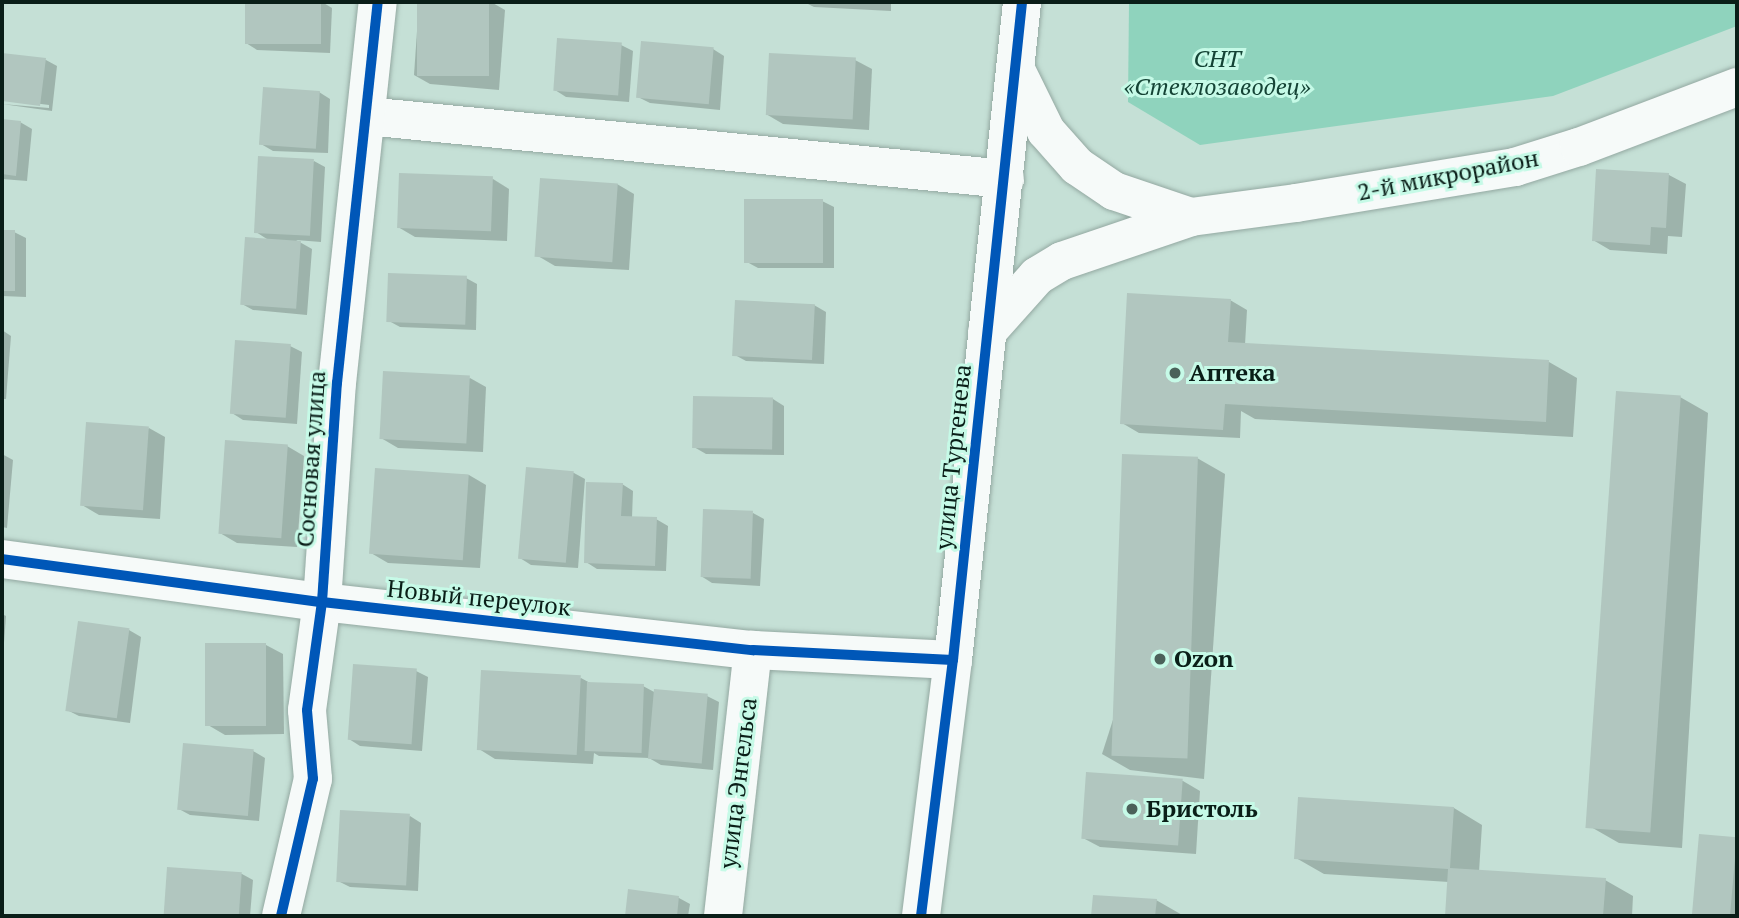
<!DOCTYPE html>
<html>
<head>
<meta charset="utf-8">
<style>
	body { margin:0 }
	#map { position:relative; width:1739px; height:918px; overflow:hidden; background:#c5e0d6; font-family:"PT Serif",serif }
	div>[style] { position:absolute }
	.green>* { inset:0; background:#8fd3bd }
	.shadow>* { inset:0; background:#0003 }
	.building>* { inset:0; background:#b1c6bf; transform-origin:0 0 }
	.roads { filter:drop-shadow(0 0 2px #93a8a1) drop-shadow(0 0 2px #93a8a1) }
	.minor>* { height:38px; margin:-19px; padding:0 19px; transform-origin:19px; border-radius:19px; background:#f6faf9 }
	.cycleway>* { height:10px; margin:-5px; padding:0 5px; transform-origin:5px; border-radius:5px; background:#0057b8 }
	.dots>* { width:19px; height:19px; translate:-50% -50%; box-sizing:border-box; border:4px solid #c6fae7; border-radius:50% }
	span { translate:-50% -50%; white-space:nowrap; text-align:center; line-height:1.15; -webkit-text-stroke:6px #c6fae7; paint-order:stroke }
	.park-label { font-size:24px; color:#144335; font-style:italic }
	.street-label { font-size:24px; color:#0a1e18 }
	.poi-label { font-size:24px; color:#0a1e18; font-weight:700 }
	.left { translate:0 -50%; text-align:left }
	.frame { position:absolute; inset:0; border:4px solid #0a1e18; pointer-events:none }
</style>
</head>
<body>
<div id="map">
	<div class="green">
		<i style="clip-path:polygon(1129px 2px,1737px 2px,1737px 26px,1553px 96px,1200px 145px,1128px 102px)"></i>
	</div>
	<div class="shadow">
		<i style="clip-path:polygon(247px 2px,322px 2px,332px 8px,330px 53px,257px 50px,246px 43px)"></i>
		<i style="clip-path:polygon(419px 2px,491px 2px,505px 10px,499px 90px,430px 84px,414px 75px)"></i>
		<i style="clip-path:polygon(804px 2px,891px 2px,891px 11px,814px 7px)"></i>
		<i style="clip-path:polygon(621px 45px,633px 51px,629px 102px,566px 97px,555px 90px)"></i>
		<i style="clip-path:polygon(713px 49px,724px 56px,720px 110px,650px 103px,638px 97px)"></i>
		<i style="clip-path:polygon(2px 54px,46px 60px,57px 66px,52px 111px,2px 104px,49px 108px,49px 105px,2px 99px)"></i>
		<i style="clip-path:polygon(855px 60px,872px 69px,869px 130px,783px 124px,766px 114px)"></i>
		<i style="clip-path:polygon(319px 92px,330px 99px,328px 153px,273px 151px,261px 144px)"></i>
		<i style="clip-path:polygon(2px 121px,20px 122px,32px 129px,27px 181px,2px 179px)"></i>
		<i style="clip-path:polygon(314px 161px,325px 167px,321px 242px,296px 240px,312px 249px,307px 315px,253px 310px,242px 304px,270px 241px,256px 232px)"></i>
		<i style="clip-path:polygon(1598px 171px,1669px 175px,1686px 184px,1682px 237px,1668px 236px,1667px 254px,1610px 250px,1593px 240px)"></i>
		<i style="clip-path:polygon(493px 179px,509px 189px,507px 241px,415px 237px,398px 227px)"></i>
		<i style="clip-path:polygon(617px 184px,634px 194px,629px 270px,555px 266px,538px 256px)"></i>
		<i style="clip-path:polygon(822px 201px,834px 207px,834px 268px,758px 268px,747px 262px)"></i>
		<i style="clip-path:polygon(2px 232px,14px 232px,26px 238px,26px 297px,2px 296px)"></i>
		<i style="clip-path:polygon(466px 278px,477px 284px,476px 330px,400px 327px,389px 321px)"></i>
		<i style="clip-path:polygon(1230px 300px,1247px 310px,1245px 345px,1549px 362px,1577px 378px,1573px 437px,1255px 419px,1241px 411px,1240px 438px,1139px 433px,1122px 423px)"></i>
		<i style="clip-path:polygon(814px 305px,826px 312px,824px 364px,746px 361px,735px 355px)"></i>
		<i style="clip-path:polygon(2px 330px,11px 336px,6px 399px,2px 399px)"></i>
		<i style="clip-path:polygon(290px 346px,302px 352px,297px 424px,243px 420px,232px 413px)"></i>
		<i style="clip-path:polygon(470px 378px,486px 387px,483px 452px,398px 448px,381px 438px)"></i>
		<i style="clip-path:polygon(1680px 397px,1708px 413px,1682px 848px,1619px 843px,1591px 827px)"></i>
		<i style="clip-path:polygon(773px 399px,784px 406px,784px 455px,706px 454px,694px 447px)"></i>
		<i style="clip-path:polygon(149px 428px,165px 437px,160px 519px,99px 515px,82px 505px)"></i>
		<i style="clip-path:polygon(287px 446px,304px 456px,297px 547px,237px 543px,220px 533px)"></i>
		<i style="clip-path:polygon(2px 454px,13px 460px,7px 528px,2px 527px)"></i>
		<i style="clip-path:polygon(1197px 458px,1225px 474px,1204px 779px,1130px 770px,1102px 754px)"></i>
		<i style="clip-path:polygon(527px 469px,574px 473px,585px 479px,578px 568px,531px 565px,520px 558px)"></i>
		<i style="clip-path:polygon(376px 470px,469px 475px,486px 485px,480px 568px,388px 563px,371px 553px)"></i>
		<i style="clip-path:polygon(622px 484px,633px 491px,632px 518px,656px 519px,668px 526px,666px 571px,597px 569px,586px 562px)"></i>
		<i style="clip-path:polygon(753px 513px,764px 519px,760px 586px,712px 583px,701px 576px)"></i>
		<i style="clip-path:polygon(2px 614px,6px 616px,2px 670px)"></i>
		<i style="clip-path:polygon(129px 630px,141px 637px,130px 723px,79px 716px,67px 710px)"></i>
		<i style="clip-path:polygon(266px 645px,283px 654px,284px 734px,225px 735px,208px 725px)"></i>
		<i style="clip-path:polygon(416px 671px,428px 677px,422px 751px,360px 746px,349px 739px)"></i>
		<i style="clip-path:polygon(581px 678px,592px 684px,643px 686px,656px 693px,707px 696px,719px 702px,713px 770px,661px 765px,649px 758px,599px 756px,594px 753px,593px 764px,495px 759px,479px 749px)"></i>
		<i style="clip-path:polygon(253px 751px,265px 758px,259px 821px,190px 815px,179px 809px)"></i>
		<i style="clip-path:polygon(1087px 774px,1183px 781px,1200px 791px,1196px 854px,1100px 847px,1083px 838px)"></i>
		<i style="clip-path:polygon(1454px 808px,1482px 825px,1479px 872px,1605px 880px,1633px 896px,1632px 916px,1447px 916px,1449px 882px,1324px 874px,1296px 858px)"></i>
		<i style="clip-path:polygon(410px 816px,421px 823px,418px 891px,350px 887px,338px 881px)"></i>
		<i style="clip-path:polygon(1701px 836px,1737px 838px,1737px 916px,1696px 916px)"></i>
		<i style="clip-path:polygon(169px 868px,242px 874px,253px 880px,250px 916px,165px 916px)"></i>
		<i style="clip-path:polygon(630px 891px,679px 898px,690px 904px,688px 916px,627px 916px)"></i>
		<i style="clip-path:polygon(1094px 896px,1156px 900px,1184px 916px,1093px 916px)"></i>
	</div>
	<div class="building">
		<i style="left:245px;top:2px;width:76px;height:42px"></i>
		<i style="left:417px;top:2px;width:72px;height:74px"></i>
		<i style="left:557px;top:38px;width:65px;height:53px;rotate:4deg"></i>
		<i style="left:641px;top:41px;width:73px;height:57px;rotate:5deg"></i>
		<i style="clip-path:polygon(2px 53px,46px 58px,40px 106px,2px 101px)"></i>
		<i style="left:769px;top:53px;width:87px;height:62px;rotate:3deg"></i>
		<i style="left:263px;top:87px;width:57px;height:58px;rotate:4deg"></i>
		<i style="clip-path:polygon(2px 119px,21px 121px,16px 176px,2px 174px)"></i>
		<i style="left:258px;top:156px;width:56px;height:77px;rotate:3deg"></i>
		<i style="clip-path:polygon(1596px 169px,1669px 173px,1666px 228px,1651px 227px,1650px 245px,1592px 241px)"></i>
		<i style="left:399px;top:173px;width:94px;height:55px;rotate:2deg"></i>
		<i style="left:540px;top:178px;width:78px;height:79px;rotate:4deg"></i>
		<i style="left:744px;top:199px;width:79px;height:64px"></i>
		<i style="left:2px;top:230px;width:13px;height:61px"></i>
		<i style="left:245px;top:237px;width:56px;height:68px;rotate:4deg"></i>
		<i style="left:388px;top:273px;width:79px;height:49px;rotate:2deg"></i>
		<i style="clip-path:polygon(1127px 293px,1231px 299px,1228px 342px,1549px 360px,1546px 422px,1225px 404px,1223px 430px,1120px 424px)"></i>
		<i style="left:735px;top:300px;width:80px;height:56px;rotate:3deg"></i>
		<i style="left:235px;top:340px;width:56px;height:74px;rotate:4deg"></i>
		<i style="left:383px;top:371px;width:87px;height:68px;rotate:3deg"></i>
		<i style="left:1616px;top:391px;width:65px;height:438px;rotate:4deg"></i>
		<i style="left:693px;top:396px;width:80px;height:52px;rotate:1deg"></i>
		<i style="left:86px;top:422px;width:63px;height:84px;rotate:4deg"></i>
		<i style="left:225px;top:440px;width:63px;height:94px;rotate:4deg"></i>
		<i style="left:1122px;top:454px;width:76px;height:302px;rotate:2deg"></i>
		<i style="left:526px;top:467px;width:48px;height:92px;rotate:5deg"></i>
		<i style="left:375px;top:468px;width:94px;height:86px;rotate:4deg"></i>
		<i style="clip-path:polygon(586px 482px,623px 483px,621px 516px,657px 517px,655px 566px,584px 563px)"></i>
		<i style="left:703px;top:509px;width:50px;height:68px;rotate:2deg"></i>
		<i style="left:78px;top:621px;width:52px;height:91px;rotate:8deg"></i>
		<i style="left:205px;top:643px;width:61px;height:83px"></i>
		<i style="left:353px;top:664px;width:64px;height:76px;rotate:4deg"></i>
		<i style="left:481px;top:670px;width:100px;height:80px;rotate:3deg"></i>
		<i style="left:587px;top:682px;width:57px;height:69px;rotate:2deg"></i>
		<i style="left:654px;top:689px;width:54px;height:70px;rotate:5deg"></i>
		<i style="left:183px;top:743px;width:71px;height:67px;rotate:5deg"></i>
		<i style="left:1086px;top:772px;width:97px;height:67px;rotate:4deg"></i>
		<i style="clip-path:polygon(1298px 797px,1454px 807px,1450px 868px,1606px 878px,1603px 916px,1445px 916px,1448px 869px,1294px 859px)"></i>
		<i style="left:340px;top:810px;width:70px;height:72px;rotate:3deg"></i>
		<i style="left:1699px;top:834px;width:38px;height:82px;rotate:5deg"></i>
		<i style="left:167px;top:867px;width:75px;height:49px;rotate:4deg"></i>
		<i style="clip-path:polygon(628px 889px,679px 896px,677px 916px,625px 916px)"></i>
		<i style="clip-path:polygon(1093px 895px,1157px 899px,1155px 916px,1091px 916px)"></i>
	</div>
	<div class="roads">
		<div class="minor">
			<i style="left:1016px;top:70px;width:68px;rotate:63.8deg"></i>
			<i style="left:1046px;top:131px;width:47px;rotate:48.5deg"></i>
			<i style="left:1077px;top:166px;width:45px;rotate:34deg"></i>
			<i style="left:1114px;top:191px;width:81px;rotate:18.7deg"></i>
			<i style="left:366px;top:116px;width:642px;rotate:5.63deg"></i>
			<i style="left:987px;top:332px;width:75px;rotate:-48.2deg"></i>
			<i style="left:1037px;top:276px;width:29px;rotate:-31deg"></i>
			<i style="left:1062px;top:261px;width:136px;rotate:-18.8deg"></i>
			<i style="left:1191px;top:217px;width:106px;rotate:-7.6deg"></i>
			<i style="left:1296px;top:203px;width:222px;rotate:-9.3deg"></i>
			<i style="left:1515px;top:167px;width:67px;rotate:-17.4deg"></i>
			<i style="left:1579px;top:147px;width:169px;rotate:-20.8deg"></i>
			<i style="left:2px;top:559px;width:323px;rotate:7.7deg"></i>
			<i style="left:322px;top:602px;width:434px;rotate:6.4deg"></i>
			<i style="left:753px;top:650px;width:200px;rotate:2.9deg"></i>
			<i style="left:281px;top:916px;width:141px;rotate:-76.9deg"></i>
			<i style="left:313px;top:779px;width:69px;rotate:-95deg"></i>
			<i style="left:307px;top:710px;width:109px;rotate:-82.1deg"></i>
			<i style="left:322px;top:602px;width:220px;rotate:-86.1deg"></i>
			<i style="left:337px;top:383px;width:383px;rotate:-83.9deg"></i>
			<i style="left:723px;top:916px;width:268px;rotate:-83.6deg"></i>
			<i style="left:921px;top:916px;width:258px;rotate:-82.9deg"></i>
			<i style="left:953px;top:660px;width:662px;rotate:-84.01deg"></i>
		</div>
	</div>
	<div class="cycleway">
		<i style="left:2px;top:559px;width:323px;rotate:7.7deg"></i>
		<i style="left:322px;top:602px;width:434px;rotate:6.4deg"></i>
		<i style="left:753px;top:650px;width:200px;rotate:2.9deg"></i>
		<i style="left:281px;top:916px;width:141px;rotate:-76.9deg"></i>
		<i style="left:313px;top:779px;width:69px;rotate:-95deg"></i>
		<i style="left:307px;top:710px;width:109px;rotate:-82.1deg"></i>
		<i style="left:322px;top:602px;width:220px;rotate:-86.1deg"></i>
		<i style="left:337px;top:383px;width:383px;rotate:-83.9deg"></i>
		<i style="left:921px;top:916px;width:258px;rotate:-82.9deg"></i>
		<i style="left:953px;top:660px;width:662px;rotate:-84.01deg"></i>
	</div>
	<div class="dots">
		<i style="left:1175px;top:373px;background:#4b625a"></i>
		<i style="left:1160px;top:659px;background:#4b625a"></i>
		<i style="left:1132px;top:809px;background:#4b625a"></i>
	</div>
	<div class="park-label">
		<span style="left:1217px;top:73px">СНТ<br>«Стеклозаводец»</span>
	</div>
	<div class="street-label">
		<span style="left:1448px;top:175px;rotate:-11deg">2-й микрорайон</span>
		<span style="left:953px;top:457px;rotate:-84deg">улица Тургенева</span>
		<span style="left:311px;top:459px;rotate:-86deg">Сосновая улица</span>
		<span style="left:479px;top:598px;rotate:6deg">Новый переулок</span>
		<span style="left:738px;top:783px;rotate:-83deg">улица Энгельса</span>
	</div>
	<div class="poi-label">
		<span class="left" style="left:1189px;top:373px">Аптека</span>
		<span class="left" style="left:1174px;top:659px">Ozon</span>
		<span class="left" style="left:1146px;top:809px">Бристоль</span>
	</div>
	<div class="frame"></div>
</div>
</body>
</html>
